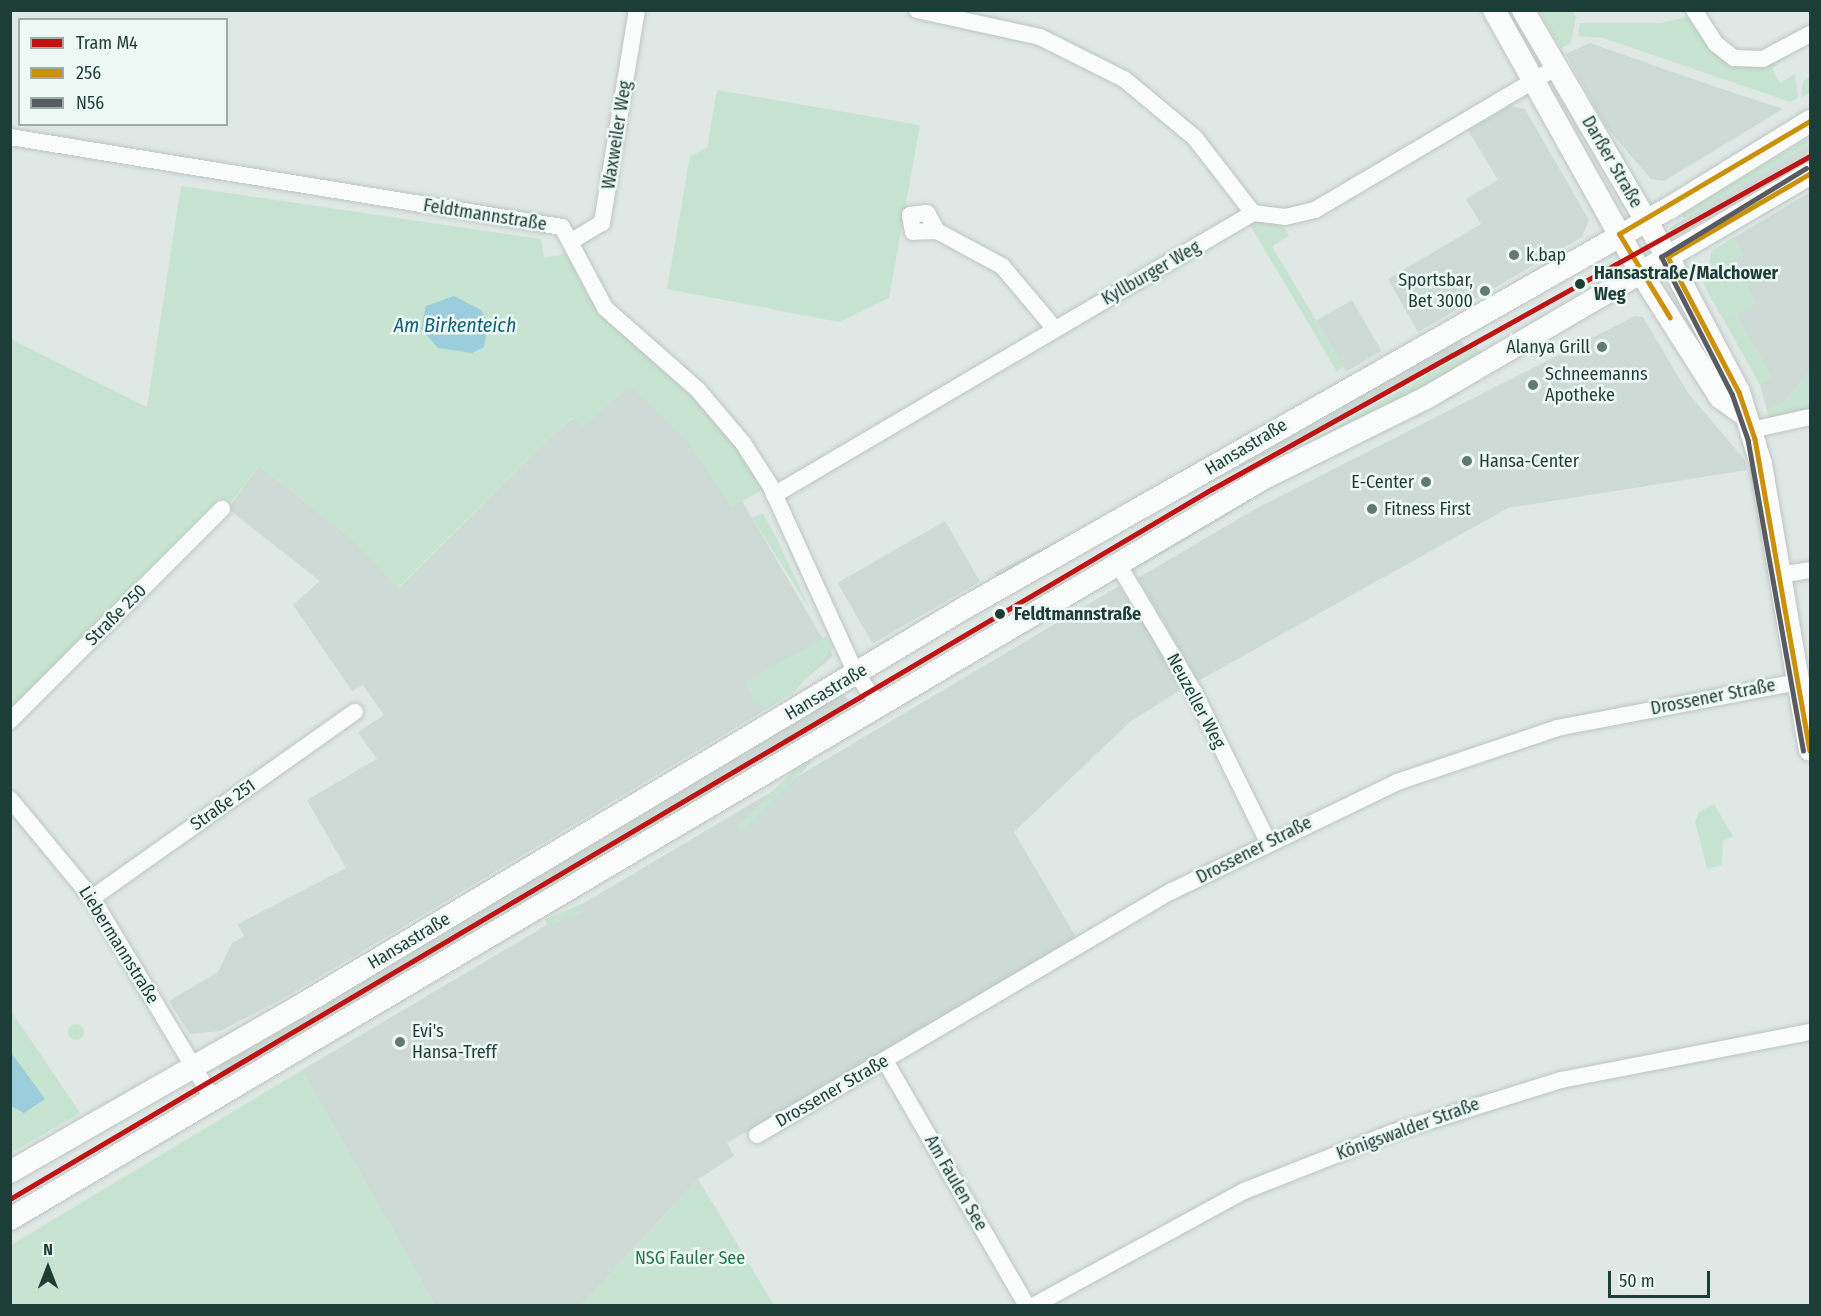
<!DOCTYPE html>
<html>
<head>
<meta charset="utf-8">
<style>
	body { margin:0 }
	#map { position:relative; width:1821px; height:1316px; overflow:hidden; background:#e0e8e5; font-family:"Fira Sans Condensed",sans-serif }
	div>[style] { position:absolute }
	.built>* { inset:0; background:#cddad5; transform-origin:0 0 }
	.green>* { inset:0; background:#c7e4d2; transform-origin:0 0 }
	.round { border-radius:50% }
	.water>* { inset:0; background:#9bcddc }
	.roads { filter:drop-shadow(0 0 2px #bdc5c2) drop-shadow(0 0 2px #bdc5c2) }
	.street>* { height:16px; margin:-8px; padding:0 8px; transform-origin:8px; border-radius:8px; background:#fafcfb }
	.secondary>* { height:22px; margin:-11px; padding:0 11px; transform-origin:11px; border-radius:11px; background:#fafcfb }
	.bus-1>* { height:4.5px; margin:-2.25px; padding:0 2.25px; transform-origin:2.25px; border-radius:2.25px; background:#cb910b }
	.bus-2>* { height:4.5px; margin:-2.25px; padding:0 2.25px; transform-origin:2.25px; border-radius:2.25px; background:#595b62 }
	.tram-1>* { height:4.5px; margin:-2.25px; padding:0 2.25px; transform-origin:2.25px; border-radius:2.25px; background:#be1414 }
	.dots>* { width:16px; height:16px; translate:-50% -50%; box-sizing:border-box; border:3px solid #eef8f4; border-radius:50% }
	span { translate:-50% -50%; white-space:nowrap; text-align:center; line-height:1.15; -webkit-text-stroke:5px #eef8f4; paint-order:stroke }
	.street-label { font-size:18px; color:#1d3d37 }
	.poi-label { font-size:18px; color:#1d3d37 }
	.left { translate:0 -50%; text-align:left }
	.right { translate:-100% -50%; text-align:right }
	.stop-label { font-size:18px; color:#1d3d37; font-weight:700 }
	.park-label { font-size:18px; color:#23784b }
	.water-label { font-size:20px; color:#11637f; font-style:italic }
	.frame { position:absolute; inset:0; border:12px solid #1d3d37; pointer-events:none }
	.legend { position:absolute; left:18px; top:18px; width:210px; height:108px; box-sizing:border-box; background:#eef8f4; border:2px solid #9aada8; margin:0; padding:8px 10px; list-style:none; font-size:18px; color:#1d3d37 }
	.legend li { display:flex; align-items:center; gap:12px; height:30px }
	.legend b { width:30px; border:2px solid #9aada8 }
	.north { position:absolute; left:18px; top:1238px; width:60px; height:60px; -webkit-text-stroke:4px #eef8f4; paint-order:stroke; rotate:0deg; font-size:16px; font-weight:700; line-height:24px; text-align:center; color:#1d3d37 }
	.north::after { content:''; display:block; margin:auto; width:21px; height:27px; background:#1d3d37; clip-path:polygon(50% 0,100% 100%,50% 72%,0 100%) }
	.scale { position:absolute; left:1608px; top:1271px; width:102px; height:27px; box-sizing:border-box; border:3px solid #1d3d37; border-top:0; padding-left:8px; font-size:18px; line-height:21px; white-space:nowrap; color:#1d3d37; -webkit-text-stroke:4px #eef8f4; paint-order:stroke }
</style>
</head>
<body>
<div id="map">
	<div class="built">
		<i style="clip-path:polygon(1590px 43px,1710px 85px,1783px 109px,1664px 181px,1651px 179px,1607px 128px,1570px 62px,1566px 54px)"></i>
		<i style="clip-path:polygon(1510px 106px,1525px 109px,1589px 220px,1582px 237px,1418px 332px,1388px 279px,1481px 224px,1466px 199px,1498px 180px,1468px 130px)"></i>
		<i style="clip-path:polygon(1810px 144px,1810px 160px,1674px 238px,1669px 228px)"></i>
		<i style="clip-path:polygon(1810px 192px,1810px 412px,1769px 418px,1760px 384px,1704px 285px,1712px 251px)"></i>
		<i style="left:1352px;top:300px;width:59px;height:41px;rotate:60deg"></i>
		<i style="clip-path:polygon(1635px 316px,1643px 317px,1688px 393px,1745px 460px,1747px 470px,1508px 508px,1198px 681px,1138px 578px,1257px 508px)"></i>
		<i style="left:1459px;top:336px;width:18px;height:521px;rotate:63deg"></i>
		<i style="clip-path:polygon(631px 385px,687px 440px,732px 506px,742px 501px,833px 656px,775px 704px,282px 999px,220px 1031px,190px 1034px,169px 1001px,218px 972px,232px 943px,244px 936px,238px 924px,346px 868px,307px 800px,377px 759px,358px 732px,384px 715px,363px 685px,352px 691px,293px 605px,320px 581px,228px 509px,259px 466px,351px 538px,399px 588px,556px 432px,573px 418px,583px 426px)"></i>
		<i style="left:945px;top:521px;width:70px;height:124px;rotate:60deg"></i>
		<i style="clip-path:polygon(1119px 586px,1185px 687px,1130px 722px,1014px 832px,1076px 937px,727px 1143px,734px 1156px,698px 1179px,581px 1305px,435px 1305px,302px 1070px)"></i>
		<i style="clip-path:polygon(843px 694px,853px 704px,592px 860px,226px 1077px,215px 1066px)"></i>
	</div>
	<div class="green">
		<i style="clip-path:polygon(1539px 11px,1572px 11px,1576px 16px,1571px 43px,1561px 48px)"></i>
		<i style="clip-path:polygon(1688px 17px,1722px 59px,1785px 57px,1772px 69px,1780px 83px,1795px 74px,1798px 98px,1790px 102px,1603px 38px,1578px 36px,1580px 23px,1660px 23px)"></i>
		<i style="clip-path:polygon(1810px 77px,1810px 93px,1801px 98px,1803px 81px)"></i>
		<i style="clip-path:polygon(717px 90px,920px 125px,889px 298px,839px 322px,667px 289px,690px 156px,707px 148px)"></i>
		<i style="clip-path:polygon(1810px 137px,1810px 144px,1684px 219px,1682px 214px)"></i>
		<i style="clip-path:polygon(181px 186px,541px 239px,544px 258px,566px 254px,591px 300px,713px 416px,767px 487px,732px 507px,687px 440px,631px 385px,583px 427px,572px 418px,556px 432px,398px 588px,351px 538px,259px 466px,232px 502px,219px 498px,11px 707px,11px 339px,147px 407px)"></i>
		<i style="clip-path:polygon(1255px 220px,1280px 221px,1289px 236px,1272px 246px,1343px 366px,1337px 372px,1249px 223px)"></i>
		<i style="clip-path:polygon(1734px 237px,1744px 255px,1734px 261px,1757px 303px,1724px 321px,1704px 285px,1712px 251px)"></i>
		<i style="left:1738px;top:316px;width:71px;height:14px;rotate:61deg"></i>
		<i style="clip-path:polygon(1476px 347px,1480px 353px,1451px 371px,1018px 614px,1015px 609px)"></i>
		<i style="clip-path:polygon(1810px 370px,1810px 412px,1769px 418px,1767px 410px,1785px 400px)"></i>
		<i style="left:1455px;top:394px;width:3px;height:100px;rotate:72deg"></i>
		<i style="clip-path:polygon(1248px 498px,1253px 500px,1133px 571px,1136px 565px)"></i>
		<i style="clip-path:polygon(763px 513px,774px 533px,811px 611px,752px 518px)"></i>
		<i style="clip-path:polygon(827px 636px,833px 649px,792px 694px,767px 707px,755px 701px,744px 683px)"></i>
		<i style="clip-path:polygon(831px 718px,595px 864px,592px 860px)"></i>
		<i style="left:806px;top:758px;width:7px;height:98px;rotate:45deg"></i>
		<i style="clip-path:polygon(1714px 804px,1733px 836px,1723px 841px,1722px 865px,1707px 869px,1695px 822px,1699px 812px)"></i>
		<i style="left:580px;top:866px;width:6px;height:399px;rotate:59deg"></i>
		<i style="left:581px;top:904px;width:8px;height:39px;rotate:67deg"></i>
		<i style="clip-path:polygon(10px 1009px,80px 1113px,11px 1153px,10px 1153px)"></i>
		<i class="round" style="left:68px;top:1024px;width:16px;height:16px"></i>
		<i style="clip-path:polygon(302px 1070px,435px 1305px,11px 1305px,11px 1245px)"></i>
		<i style="clip-path:polygon(698px 1179px,774px 1305px,581px 1305px)"></i>
	</div>
	<div class="water">
		<i style="clip-path:polygon(454px 296px,481px 310px,488px 322px,484px 347px,472px 353px,438px 348px,421px 329px,426px 306px)"></i>
		<i style="clip-path:polygon(10px 1051px,45px 1099px,24px 1113px,11px 1106px)"></i>
	</div>
	<div class="roads">
		<div class="street">
			<i style="left:917px;top:10px;width:126px;rotate:12.4deg"></i>
			<i style="left:1040px;top:37px;width:94px;rotate:26.6deg"></i>
			<i style="left:1124px;top:79px;width:92px;rotate:39.7deg"></i>
			<i style="left:1195px;top:138px;width:95px;rotate:52.3deg"></i>
			<i style="left:1694px;top:10px;width:40px;rotate:57.1deg"></i>
			<i style="left:1716px;top:44px;width:23px;rotate:38deg"></i>
			<i style="left:1734px;top:58px;width:29px;rotate:2deg"></i>
			<i style="left:1763px;top:59px;width:53px;rotate:-28deg"></i>
			<i style="left:10px;top:137px;width:559px;rotate:9.26deg"></i>
			<i style="left:562px;top:227px;width:92px;rotate:62deg"></i>
			<i style="left:605px;top:308px;width:124px;rotate:41.4deg"></i>
			<i style="left:698px;top:390px;width:70px;rotate:49.7deg"></i>
			<i style="left:743px;top:443px;width:50px;rotate:57.3deg"></i>
			<i style="left:770px;top:485px;width:208px;rotate:65.5deg"></i>
			<i style="left:856px;top:674px;width:40px;rotate:53deg"></i>
			<i style="left:937px;top:231px;width:24px;rotate:178deg"></i>
			<i style="left:913px;top:232px;width:17px;rotate:-100deg"></i>
			<i style="left:910px;top:215px;width:17px;rotate:-7deg"></i>
			<i style="left:927px;top:213px;width:21px;rotate:61deg"></i>
			<i style="left:937px;top:231px;width:74px;rotate:28.3deg"></i>
			<i style="left:1002px;top:266px;width:82px;rotate:49.9deg"></i>
			<i style="left:570px;top:242px;width:37px;rotate:-31deg"></i>
			<i style="left:602px;top:223px;width:216px;rotate:-80.7deg"></i>
			<i style="left:1751px;top:430px;width:60px;rotate:-12.4deg"></i>
			<i style="left:774px;top:495px;width:556px;rotate:-30.49deg"></i>
			<i style="left:1253px;top:213px;width:32px;rotate:7deg"></i>
			<i style="left:1285px;top:217px;width:31px;rotate:-13deg"></i>
			<i style="left:1315px;top:210px;width:281px;rotate:-30.6deg"></i>
			<i style="left:1118px;top:564px;width:149px;rotate:59.3deg"></i>
			<i style="left:1194px;top:692px;width:167px;rotate:63.7deg"></i>
			<i style="left:1779px;top:575px;width:31px;rotate:-9deg"></i>
			<i style="left:10px;top:721px;width:300px;rotate:-45deg"></i>
			<i style="left:10px;top:799px;width:129px;rotate:50.4deg"></i>
			<i style="left:92px;top:898px;width:237px;rotate:59deg"></i>
			<i style="left:92px;top:898px;width:322px;rotate:-35.3deg"></i>
			<i style="left:885px;top:1061px;width:283px;rotate:59.9deg"></i>
			<i style="left:757px;top:1135px;width:481px;rotate:-30.5deg"></i>
			<i style="left:1172px;top:891px;width:250px;rotate:-25.8deg"></i>
			<i style="left:1397px;top:782px;width:169px;rotate:-18.6deg"></i>
			<i style="left:1557px;top:728px;width:246px;rotate:-10.8deg"></i>
			<i style="left:1033px;top:1306px;width:240px;rotate:-28.6deg"></i>
			<i style="left:1244px;top:1191px;width:158px;rotate:-21.5deg"></i>
			<i style="left:1391px;top:1133px;width:178px;rotate:-17.3deg"></i>
			<i style="left:1561px;top:1080px;width:254px;rotate:-10.9deg"></i>
		</div>
		<div class="secondary">
			<i style="left:1494px;top:10px;width:301px;rotate:60.8deg"></i>
			<i style="left:1641px;top:273px;width:147px;rotate:57.5deg"></i>
			<i style="left:1720px;top:397px;width:27px;rotate:36deg"></i>
			<i style="left:1523px;top:10px;width:295px;rotate:59.7deg"></i>
			<i style="left:1672px;top:265px;width:144px;rotate:62.2deg"></i>
			<i style="left:1739px;top:392px;width:75px;rotate:73deg"></i>
			<i style="left:1761px;top:464px;width:290px;rotate:80.3deg"></i>
			<i style="left:10px;top:1172px;width:334px;rotate:-29.8deg"></i>
			<i style="left:300px;top:1006px;width:776px;rotate:-30.93deg"></i>
			<i style="left:966px;top:607px;width:811px;rotate:-29.57deg"></i>
			<i style="left:1671px;top:207px;width:163px;rotate:-31.7deg"></i>
			<i style="left:10px;top:1219px;width:1457px;rotate:-30.58deg"></i>
			<i style="left:1264px;top:478px;width:181px;rotate:-26.3deg"></i>
			<i style="left:1426px;top:398px;width:445px;rotate:-30.3deg"></i>
		</div>
	</div>
	<div class="bus-1">
		<i style="left:1810px;top:174px;width:164px;rotate:149.7deg"></i>
		<i style="left:1668px;top:257px;width:153px;rotate:62.3deg"></i>
		<i style="left:1739px;top:392px;width:50px;rotate:71.2deg"></i>
		<i style="left:1755px;top:439px;width:316px;rotate:80deg"></i>
		<i style="left:1670px;top:318px;width:98px;rotate:-121.3deg"></i>
		<i style="left:1619px;top:234px;width:222px;rotate:-30.6deg"></i>
	</div>
	<div class="bus-2">
		<i style="left:1803px;top:751px;width:315px;rotate:-100.1deg"></i>
		<i style="left:1748px;top:441px;width:49px;rotate:-109.2deg"></i>
		<i style="left:1732px;top:395px;width:155px;rotate:-117.2deg"></i>
		<i style="left:1661px;top:257px;width:170px;rotate:-31.5deg"></i>
	</div>
	<div class="tram-1">
		<i style="left:10px;top:1199px;width:1396px;rotate:-30.57deg"></i>
		<i style="left:1212px;top:489px;width:684px;rotate:-29.11deg"></i>
	</div>
	<div class="dots">
		<i style="left:1514px;top:255px;background:#617974"></i>
		<i style="left:1580px;top:284px;background:#1d3d37"></i>
		<i style="left:1485px;top:291px;background:#617974"></i>
		<i style="left:1602px;top:347px;background:#617974"></i>
		<i style="left:1533px;top:385px;background:#617974"></i>
		<i style="left:1467px;top:461px;background:#617974"></i>
		<i style="left:1426px;top:482px;background:#617974"></i>
		<i style="left:1372px;top:509px;background:#617974"></i>
		<i style="left:1000px;top:614px;background:#1d3d37"></i>
		<i style="left:400px;top:1042px;background:#617974"></i>
	</div>
	<div class="street-label">
		<span style="left:617px;top:135px;rotate:-81deg">Waxweiler Weg</span>
		<span style="left:1612px;top:162px;rotate:60deg">Darßer Straße</span>
		<span style="left:485px;top:215px;rotate:9deg">Feldtmannstraße</span>
		<span style="left:1151px;top:273px;rotate:-30deg">Kyllburger Weg</span>
		<span style="left:1246px;top:447px;rotate:-31deg">Hansastraße</span>
		<span style="left:116px;top:615px;rotate:-45deg">Straße 250</span>
		<span style="left:826px;top:692px;rotate:-31deg">Hansastraße</span>
		<span style="left:1713px;top:697px;rotate:-11deg">Drossener Straße</span>
		<span style="left:1196px;top:701px;rotate:62deg">Neuzeller Weg</span>
		<span style="left:223px;top:805px;rotate:-35deg">Straße 251</span>
		<span style="left:1254px;top:850px;rotate:-27deg">Drossener Straße</span>
		<span style="left:409px;top:941px;rotate:-31deg">Hansastraße</span>
		<span style="left:119px;top:945px;rotate:58deg">Liebermannstraße</span>
		<span style="left:832px;top:1091px;rotate:-30deg">Drossener Straße</span>
		<span style="left:1408px;top:1129px;rotate:-20deg">Königswalder Straße</span>
		<span style="left:956px;top:1183px;rotate:60deg">Am Faulen See</span>
	</div>
	<div class="poi-label">
		<span class="left" style="left:1526px;top:255px">k.bap</span>
		<span class="right" style="left:1473px;top:291px">Sportsbar,<br>Bet 3000</span>
		<span class="right" style="left:1590px;top:347px">Alanya Grill</span>
		<span class="left" style="left:1545px;top:385px">Schneemanns<br>Apotheke</span>
		<span class="left" style="left:1479px;top:461px">Hansa-Center</span>
		<span class="right" style="left:1414px;top:482px">E-Center</span>
		<span class="left" style="left:1384px;top:509px">Fitness First</span>
		<span class="left" style="left:412px;top:1042px">Evi's<br>Hansa-Treff</span>
	</div>
	<div class="stop-label">
		<span class="left" style="left:1594px;top:284px">Hansastraße/Malchower<br>Weg</span>
		<span class="left" style="left:1014px;top:614px">Feldtmannstraße</span>
	</div>
	<div class="park-label">
		<span style="left:690px;top:1258px">NSG Fauler See</span>
	</div>
	<div class="water-label">
		<span style="left:455px;top:325px">Am Birkenteich</span>
	</div>
	<div class="frame"></div>
	<ul class="legend">
	<li><b style="height:8px;background:#be1414"></b>Tram M4</li>
	<li><b style="height:8px;background:#cb910b"></b>256</li>
	<li><b style="height:8px;background:#595b62"></b>N56</li>
	</ul>
	<div class="north">N</div>
	<div class="scale">50 m</div>
</div>
</body>
</html>
